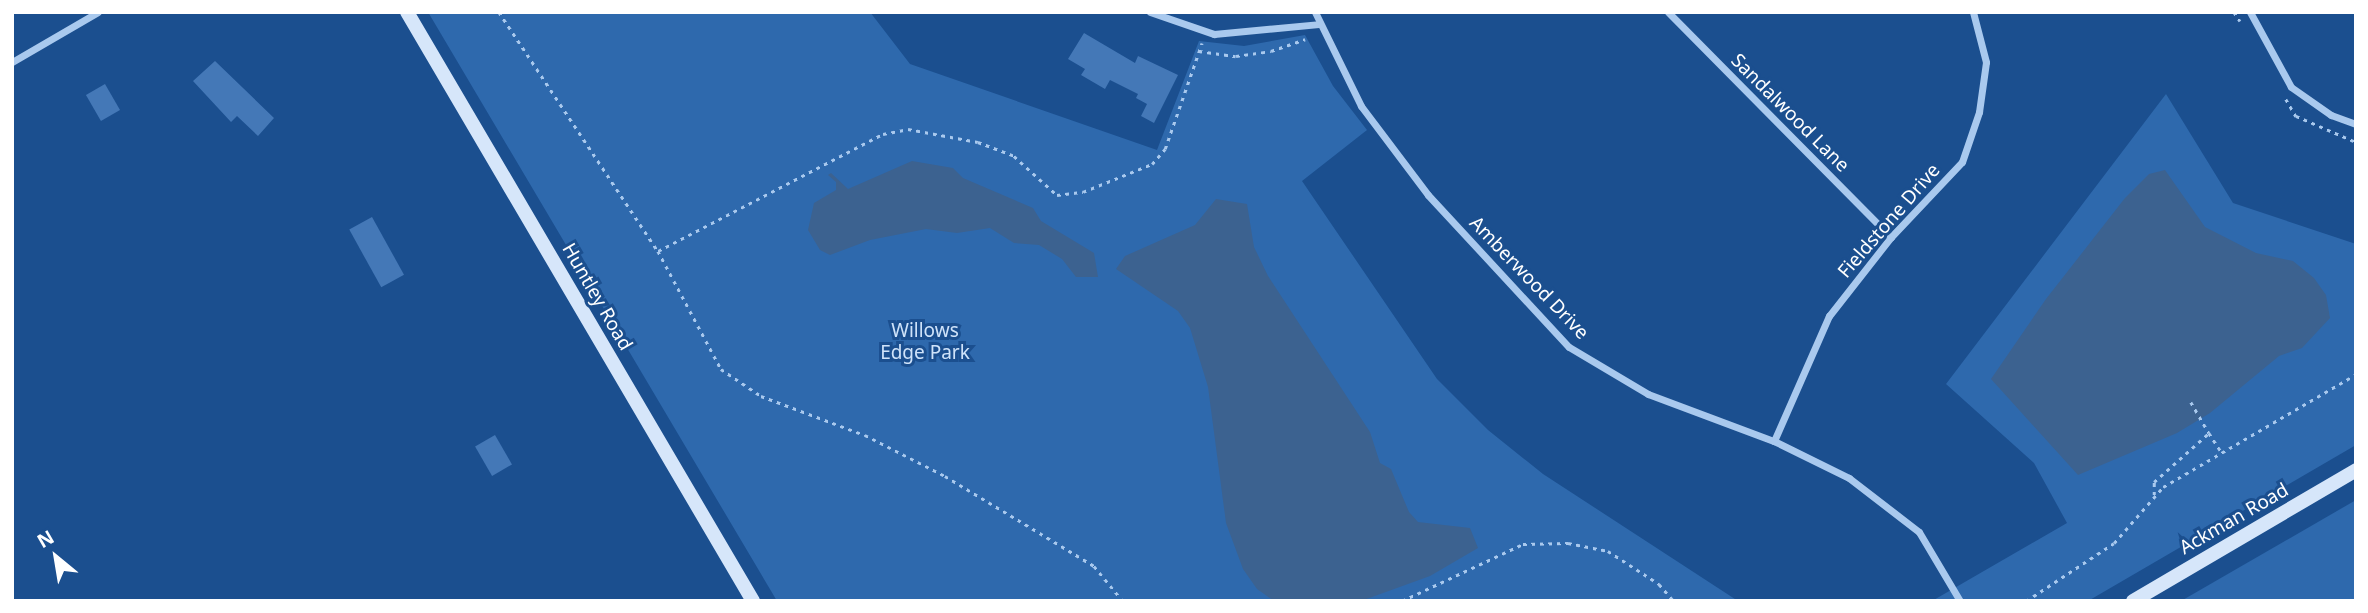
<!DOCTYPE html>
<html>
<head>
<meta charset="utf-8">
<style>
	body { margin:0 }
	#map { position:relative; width:2368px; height:613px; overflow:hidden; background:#1b4f8f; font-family:"Noto Sans",sans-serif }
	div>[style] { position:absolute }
	.green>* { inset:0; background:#2e69ad }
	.water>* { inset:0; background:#3c6290 }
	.building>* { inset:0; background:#4478b7; transform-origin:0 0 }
	.path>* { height:2.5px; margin-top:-1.25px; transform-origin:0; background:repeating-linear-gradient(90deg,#a9c9ee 0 3.5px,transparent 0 8.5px) }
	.street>* { height:7px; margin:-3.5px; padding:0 3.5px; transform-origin:3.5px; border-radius:3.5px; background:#a9c9ee }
	.secondary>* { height:14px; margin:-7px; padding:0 7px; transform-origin:7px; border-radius:7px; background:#d6e6fa }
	span { translate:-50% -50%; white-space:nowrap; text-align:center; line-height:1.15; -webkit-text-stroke:6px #1b4f8f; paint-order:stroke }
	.street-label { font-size:19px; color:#fff }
	.park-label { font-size:19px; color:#cfe3fa }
	.frame { position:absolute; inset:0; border:14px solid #fff; pointer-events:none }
	.north { position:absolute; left:21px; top:522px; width:70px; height:70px; -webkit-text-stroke:5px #1b4f8f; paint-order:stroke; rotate:330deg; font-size:19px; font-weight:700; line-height:28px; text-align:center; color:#fff }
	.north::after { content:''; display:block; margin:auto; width:24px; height:32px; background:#fff; clip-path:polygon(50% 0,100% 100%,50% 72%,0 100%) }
</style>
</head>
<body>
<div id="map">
	<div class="green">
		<i style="clip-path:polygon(428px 12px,870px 12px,910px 64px,1157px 150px,1199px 41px,1244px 46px,1305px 35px,1333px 86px,1367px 130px,1302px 181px,1437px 379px,1488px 430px,1543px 474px,1738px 601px,777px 601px)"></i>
		<i style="clip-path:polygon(2166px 94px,2233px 203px,2356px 244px,2356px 445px,2088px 601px,1932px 601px,2067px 523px,2034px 463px,1946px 384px)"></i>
		<i style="clip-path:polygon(2356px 500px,2356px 601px,2181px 601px)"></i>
	</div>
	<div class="water">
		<i style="clip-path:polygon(912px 161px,953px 168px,963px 178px,1033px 208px,1041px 221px,1094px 253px,1098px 277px,1076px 277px,1062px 259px,1039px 245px,1014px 243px,990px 228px,957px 233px,926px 229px,870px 240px,830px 255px,820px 250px,808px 230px,814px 203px,836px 190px,836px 182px,828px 175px,831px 173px,848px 189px)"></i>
		<i style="clip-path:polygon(2165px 170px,2205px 227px,2256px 253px,2293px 261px,2314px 278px,2326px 295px,2330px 318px,2302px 348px,2279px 356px,2210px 413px,2177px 433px,2078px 475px,1991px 379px,2046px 299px,2125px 198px,2149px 174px)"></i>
		<i style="clip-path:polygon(1216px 199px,1247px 204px,1254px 247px,1268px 276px,1370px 432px,1380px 463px,1391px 469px,1409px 512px,1418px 522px,1470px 528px,1478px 548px,1430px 576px,1361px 601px,1274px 601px,1257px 589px,1243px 569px,1226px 523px,1208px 387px,1190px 328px,1178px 311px,1116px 269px,1125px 256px,1195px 225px)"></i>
	</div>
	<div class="building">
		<i style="clip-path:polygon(1084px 33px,1135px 63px,1138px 56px,1178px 75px,1154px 123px,1141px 116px,1147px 104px,1136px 98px,1138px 94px,1110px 80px,1105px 89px,1081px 75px,1085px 69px,1068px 59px)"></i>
		<i style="clip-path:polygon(215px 61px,274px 118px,258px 136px,237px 116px,231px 122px,193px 81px)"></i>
		<i style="left:105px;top:84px;width:30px;height:22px;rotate:60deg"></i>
		<i style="left:372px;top:217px;width:66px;height:26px;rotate:61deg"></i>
		<i style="left:495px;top:435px;width:34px;height:23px;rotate:60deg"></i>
	</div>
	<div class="path">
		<i style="left:499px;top:12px;width:287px;rotate:56.4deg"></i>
		<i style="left:658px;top:251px;width:134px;rotate:61.9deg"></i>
		<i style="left:721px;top:369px;width:48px;rotate:34deg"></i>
		<i style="left:761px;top:396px;width:111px;rotate:20.6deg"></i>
		<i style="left:865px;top:435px;width:90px;rotate:27.1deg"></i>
		<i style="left:945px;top:476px;width:174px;rotate:31.1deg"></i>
		<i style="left:1094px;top:566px;width:45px;rotate:50.4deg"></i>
		<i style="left:2234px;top:12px;width:11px;rotate:56deg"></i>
		<i style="left:1199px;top:51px;width:37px;rotate:8deg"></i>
		<i style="left:1236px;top:56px;width:35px;rotate:-8deg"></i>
		<i style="left:1271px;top:51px;width:36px;rotate:-19deg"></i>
		<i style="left:2286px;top:99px;width:20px;rotate:60deg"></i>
		<i style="left:2296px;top:116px;width:65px;rotate:23.4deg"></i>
		<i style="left:658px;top:251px;width:254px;rotate:-27.5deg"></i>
		<i style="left:883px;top:134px;width:25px;rotate:-11deg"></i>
		<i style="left:908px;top:129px;width:71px;rotate:10.5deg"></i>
		<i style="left:978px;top:142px;width:39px;rotate:21deg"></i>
		<i style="left:1014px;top:156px;width:58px;rotate:42.2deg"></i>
		<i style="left:1057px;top:195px;width:26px;rotate:-7deg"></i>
		<i style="left:1083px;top:192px;width:74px;rotate:-22.1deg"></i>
		<i style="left:1152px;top:164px;width:20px;rotate:-49deg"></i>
		<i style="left:1165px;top:149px;width:112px;rotate:-70.8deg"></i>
		<i style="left:2191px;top:402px;width:36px;rotate:60deg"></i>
		<i style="left:2154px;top:495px;width:13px;rotate:-90deg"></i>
		<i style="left:2154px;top:482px;width:74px;rotate:-41.7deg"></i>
		<i style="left:2209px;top:433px;width:24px;rotate:57deg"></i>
		<i style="left:1402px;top:601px;width:134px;rotate:-25.2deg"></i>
		<i style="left:1523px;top:544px;width:45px;rotate:-1.3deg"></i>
		<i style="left:1568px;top:543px;width:41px;rotate:11.3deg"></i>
		<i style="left:1608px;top:551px;width:61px;rotate:32.9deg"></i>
		<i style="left:1659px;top:584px;width:23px;rotate:49deg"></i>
		<i style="left:2026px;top:601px;width:105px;rotate:-33.4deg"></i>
		<i style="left:2114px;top:543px;width:74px;rotate:-48.8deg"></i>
		<i style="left:2163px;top:487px;width:224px;rotate:-30.3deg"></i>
	</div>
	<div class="street">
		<i style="left:1150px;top:12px;width:68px;rotate:19deg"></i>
		<i style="left:1214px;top:34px;width:105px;rotate:-5.4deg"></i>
		<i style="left:1315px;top:12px;width:105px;rotate:63.9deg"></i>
		<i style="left:1361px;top:106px;width:111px;rotate:53deg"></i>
		<i style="left:1428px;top:195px;width:207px;rotate:47.2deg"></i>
		<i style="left:1569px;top:347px;width:92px;rotate:30.7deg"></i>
		<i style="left:1648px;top:394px;width:134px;rotate:20.5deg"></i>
		<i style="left:1774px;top:441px;width:84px;rotate:26.3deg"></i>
		<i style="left:1849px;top:478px;width:88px;rotate:37.6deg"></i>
		<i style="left:1919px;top:532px;width:80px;rotate:59.3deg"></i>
		<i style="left:1668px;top:12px;width:317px;rotate:45.3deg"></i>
		<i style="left:2250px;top:12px;width:85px;rotate:61.3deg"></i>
		<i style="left:2291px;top:87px;width:49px;rotate:35deg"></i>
		<i style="left:2331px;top:115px;width:27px;rotate:20deg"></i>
		<i style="left:12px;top:62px;width:99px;rotate:-30.2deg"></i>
		<i style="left:1774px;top:441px;width:137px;rotate:-66.3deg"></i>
		<i style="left:1829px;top:316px;width:100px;rotate:-51.9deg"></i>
		<i style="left:1891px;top:237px;width:103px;rotate:-46.6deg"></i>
		<i style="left:1962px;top:162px;width:53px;rotate:-71.2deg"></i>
		<i style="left:1979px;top:112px;width:50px;rotate:-82deg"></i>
		<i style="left:1986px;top:62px;width:52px;rotate:-104.6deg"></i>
	</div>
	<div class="secondary">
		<i style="left:407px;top:12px;width:683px;rotate:59.57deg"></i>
		<i style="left:2133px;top:601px;width:259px;rotate:-30.4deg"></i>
	</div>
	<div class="street-label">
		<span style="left:1790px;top:113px;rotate:45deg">Sandalwood Lane</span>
		<span style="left:1889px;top:221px;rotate:-49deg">Fieldstone Drive</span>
		<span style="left:1529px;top:278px;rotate:46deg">Amberwood Drive</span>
		<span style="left:597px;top:297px;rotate:60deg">Huntley Road</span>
		<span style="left:2234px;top:519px;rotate:-30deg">Ackman Road</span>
	</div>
	<div class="park-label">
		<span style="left:925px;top:342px">Willows<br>Edge Park</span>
	</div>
	<div class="frame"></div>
	<div class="north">N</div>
</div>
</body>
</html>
